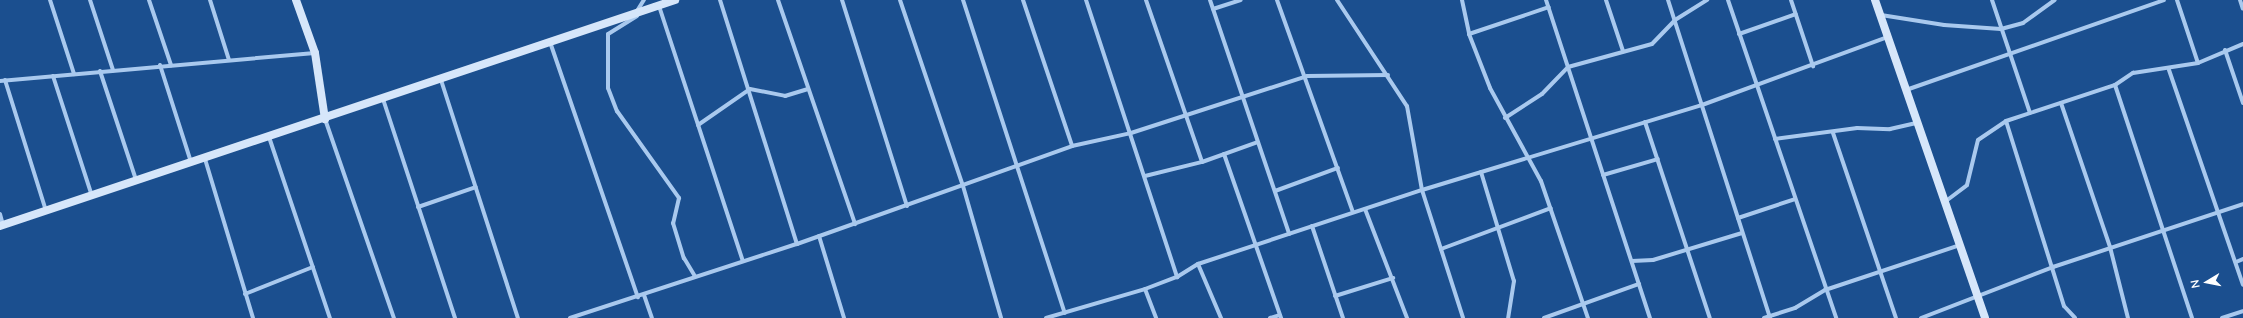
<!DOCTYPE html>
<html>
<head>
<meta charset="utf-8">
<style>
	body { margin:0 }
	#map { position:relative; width:2243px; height:318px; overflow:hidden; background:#1b4f8f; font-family:Lato,sans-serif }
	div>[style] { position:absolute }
	.street>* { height:4px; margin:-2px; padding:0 2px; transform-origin:2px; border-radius:2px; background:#a9c9ee }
	.secondary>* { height:8px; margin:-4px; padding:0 4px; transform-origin:4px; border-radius:4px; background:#d6e6fa }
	span { translate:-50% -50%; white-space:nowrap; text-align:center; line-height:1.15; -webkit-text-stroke:3px #1b4f8f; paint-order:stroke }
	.north { position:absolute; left:2187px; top:262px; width:40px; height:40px; -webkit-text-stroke:3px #1b4f8f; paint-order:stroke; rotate:260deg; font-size:11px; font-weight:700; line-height:16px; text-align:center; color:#fff }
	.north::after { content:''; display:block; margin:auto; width:14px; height:18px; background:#fff; clip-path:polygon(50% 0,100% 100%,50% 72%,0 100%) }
</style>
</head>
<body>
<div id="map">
	<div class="street">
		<i style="left:50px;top:0;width:78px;rotate:72deg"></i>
		<i style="left:90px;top:0;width:74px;rotate:71.8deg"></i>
		<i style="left:149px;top:0;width:69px;rotate:71.3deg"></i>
		<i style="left:210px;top:0;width:63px;rotate:72.4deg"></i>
		<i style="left:720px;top:0;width:256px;rotate:72.5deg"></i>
		<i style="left:778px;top:0;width:237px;rotate:71deg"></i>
		<i style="left:842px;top:0;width:216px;rotate:72.5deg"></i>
		<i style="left:900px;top:0;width:196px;rotate:71.3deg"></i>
		<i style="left:963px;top:186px;width:137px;rotate:73.9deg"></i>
		<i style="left:963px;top:0;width:329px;rotate:72deg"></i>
		<i style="left:1023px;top:0;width:154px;rotate:71.4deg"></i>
		<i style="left:1086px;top:0;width:292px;rotate:71.8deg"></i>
		<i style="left:1146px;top:0;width:171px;rotate:70.9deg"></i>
		<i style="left:1210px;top:0;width:247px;rotate:71.3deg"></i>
		<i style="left:1277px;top:0;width:225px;rotate:70.3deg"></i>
		<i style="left:1337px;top:0;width:127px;rotate:56.6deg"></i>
		<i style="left:1407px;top:106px;width:85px;rotate:79.9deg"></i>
		<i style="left:1422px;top:190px;width:134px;rotate:72.2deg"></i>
		<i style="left:1462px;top:0;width:35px;rotate:78deg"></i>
		<i style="left:1469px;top:34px;width:58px;rotate:68.7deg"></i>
		<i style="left:1490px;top:88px;width:106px;rotate:61.3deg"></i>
		<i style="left:1541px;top:181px;width:145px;rotate:71.1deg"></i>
		<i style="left:1546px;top:0;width:335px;rotate:71.9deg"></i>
		<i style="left:1606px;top:0;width:54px;rotate:71.6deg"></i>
		<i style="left:1668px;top:0;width:334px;rotate:72.2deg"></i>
		<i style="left:1728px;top:0;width:336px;rotate:71.2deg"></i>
		<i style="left:1791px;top:0;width:70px;rotate:71.6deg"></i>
		<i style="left:1992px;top:0;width:119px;rotate:71.4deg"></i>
		<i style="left:2177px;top:0;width:66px;rotate:71.6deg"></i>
		<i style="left:2240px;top:0;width:9px;rotate:72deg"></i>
		<i style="left:659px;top:6px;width:268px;rotate:71.8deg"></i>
		<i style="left:1213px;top:9px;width:29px;rotate:-18deg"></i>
		<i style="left:637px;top:11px;width:13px;rotate:-58deg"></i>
		<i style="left:1881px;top:15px;width:64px;rotate:9deg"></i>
		<i style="left:1944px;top:25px;width:57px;rotate:4deg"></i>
		<i style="left:2001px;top:29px;width:23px;rotate:-15deg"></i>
		<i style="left:2023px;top:23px;width:39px;rotate:-36deg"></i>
		<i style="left:637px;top:16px;width:34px;rotate:148deg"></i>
		<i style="left:608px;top:34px;width:54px;rotate:90deg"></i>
		<i style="left:608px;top:88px;width:25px;rotate:69deg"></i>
		<i style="left:617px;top:111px;width:107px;rotate:54.5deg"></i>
		<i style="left:679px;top:198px;width:26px;rotate:103deg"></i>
		<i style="left:673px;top:223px;width:37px;rotate:73deg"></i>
		<i style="left:684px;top:258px;width:21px;rotate:59deg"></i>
		<i style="left:1469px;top:34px;width:84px;rotate:-18.6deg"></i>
		<i style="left:1739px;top:34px;width:60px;rotate:-19.3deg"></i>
		<i style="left:550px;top:42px;width:270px;rotate:71deg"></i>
		<i style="left:2225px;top:50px;width:56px;rotate:71.2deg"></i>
		<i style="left:160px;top:65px;width:102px;rotate:72.3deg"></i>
		<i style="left:2169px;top:70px;width:227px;rotate:71deg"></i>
		<i style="left:100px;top:71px;width:115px;rotate:71.7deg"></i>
		<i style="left:53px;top:76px;width:126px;rotate:72deg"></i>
		<i style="left:5px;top:80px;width:137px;rotate:72.6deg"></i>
		<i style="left:441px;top:80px;width:250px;rotate:72.1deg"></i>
		<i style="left:0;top:81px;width:316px;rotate:-5.1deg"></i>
		<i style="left:2115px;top:85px;width:245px;rotate:71.7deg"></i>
		<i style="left:1906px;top:90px;width:273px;rotate:-19.2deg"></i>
		<i style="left:383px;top:99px;width:231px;rotate:71.8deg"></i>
		<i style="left:2061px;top:103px;width:152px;rotate:71.2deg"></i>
		<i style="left:2110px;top:247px;width:73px;rotate:75.8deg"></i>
		<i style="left:1505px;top:118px;width:44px;rotate:-33deg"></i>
		<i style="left:1542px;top:94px;width:37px;rotate:-46deg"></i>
		<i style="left:1568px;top:67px;width:87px;rotate:-15.3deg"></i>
		<i style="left:1652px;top:44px;width:33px;rotate:-46deg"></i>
		<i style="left:1675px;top:20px;width:38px;rotate:-32deg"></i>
		<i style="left:325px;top:119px;width:211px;rotate:70.9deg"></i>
		<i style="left:2006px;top:121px;width:194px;rotate:72.6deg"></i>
		<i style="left:2064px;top:306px;width:16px;rotate:47deg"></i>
		<i style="left:1645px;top:122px;width:206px;rotate:71.7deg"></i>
		<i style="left:698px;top:125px;width:63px;rotate:-34.7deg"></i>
		<i style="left:750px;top:89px;width:36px;rotate:11deg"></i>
		<i style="left:785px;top:96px;width:24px;rotate:-17deg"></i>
		<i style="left:1833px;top:133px;width:195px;rotate:71.2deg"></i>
		<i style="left:269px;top:137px;width:191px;rotate:71.4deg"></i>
		<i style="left:1775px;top:139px;width:83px;rotate:-7.6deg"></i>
		<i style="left:1857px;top:128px;width:33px;rotate:2deg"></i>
		<i style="left:1890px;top:129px;width:28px;rotate:-13deg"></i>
		<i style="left:1224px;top:154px;width:174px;rotate:70.8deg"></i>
		<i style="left:205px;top:159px;width:166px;rotate:73.2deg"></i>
		<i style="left:1481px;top:172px;width:114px;rotate:73.2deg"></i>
		<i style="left:1514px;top:281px;width:37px;rotate:99deg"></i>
		<i style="left:1603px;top:175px;width:57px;rotate:-16.2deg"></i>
		<i style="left:1145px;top:176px;width:59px;rotate:-13.8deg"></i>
		<i style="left:1202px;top:162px;width:59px;rotate:-19.7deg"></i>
		<i style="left:1275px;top:191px;width:67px;rotate:-20.1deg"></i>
		<i style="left:1946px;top:201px;width:26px;rotate:-37deg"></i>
		<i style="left:1967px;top:185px;width:46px;rotate:-76.3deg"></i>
		<i style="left:1978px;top:140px;width:34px;rotate:-34deg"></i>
		<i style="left:2006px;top:121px;width:115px;rotate:-18.3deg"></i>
		<i style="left:2115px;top:85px;width:22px;rotate:-34deg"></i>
		<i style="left:2133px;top:73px;width:66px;rotate:-8.7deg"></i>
		<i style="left:2198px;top:63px;width:49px;rotate:-22.9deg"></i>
		<i style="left:418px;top:207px;width:61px;rotate:-19deg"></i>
		<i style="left:1365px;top:209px;width:117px;rotate:68.9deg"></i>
		<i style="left:0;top:214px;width:11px;rotate:75deg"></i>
		<i style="left:1738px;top:218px;width:60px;rotate:-18.4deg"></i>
		<i style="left:1312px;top:226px;width:97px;rotate:71.4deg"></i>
		<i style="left:819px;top:236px;width:86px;rotate:73deg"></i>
		<i style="left:1441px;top:249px;width:117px;rotate:-20.4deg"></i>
		<i style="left:1632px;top:261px;width:21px;rotate:-3deg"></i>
		<i style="left:1653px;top:260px;width:93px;rotate:-16.9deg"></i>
		<i style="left:2236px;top:262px;width:8px;rotate:-23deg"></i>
		<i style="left:1198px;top:264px;width:59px;rotate:66.9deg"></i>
		<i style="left:1145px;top:289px;width:31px;rotate:69deg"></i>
		<i style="left:245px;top:294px;width:73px;rotate:-21.7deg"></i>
		<i style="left:644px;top:295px;width:24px;rotate:71deg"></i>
		<i style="left:1335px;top:296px;width:61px;rotate:-17.2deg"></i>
		<i style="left:570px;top:318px;width:239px;rotate:-18.1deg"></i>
		<i style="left:797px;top:244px;width:292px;rotate:-19.6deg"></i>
		<i style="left:1072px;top:146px;width:60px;rotate:-12.4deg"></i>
		<i style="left:1131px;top:133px;width:185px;rotate:-17.9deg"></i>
		<i style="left:1307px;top:76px;width:81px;rotate:-0.7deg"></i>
		<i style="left:1046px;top:318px;width:103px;rotate:-16.3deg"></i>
		<i style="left:1145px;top:289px;width:34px;rotate:-21deg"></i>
		<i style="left:1177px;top:277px;width:25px;rotate:-32deg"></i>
		<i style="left:1198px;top:264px;width:236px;rotate:-18.3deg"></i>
		<i style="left:1422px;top:190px;width:293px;rotate:-16.9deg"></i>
		<i style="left:1702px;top:105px;width:198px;rotate:-20.1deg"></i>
		<i style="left:1270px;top:318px;width:10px;rotate:-17deg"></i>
		<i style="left:1544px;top:318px;width:101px;rotate:-19.7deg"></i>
		<i style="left:1764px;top:318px;width:33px;rotate:-18deg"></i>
		<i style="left:1795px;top:308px;width:35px;rotate:-31deg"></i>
		<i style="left:1825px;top:290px;width:142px;rotate:-18.4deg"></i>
		<i style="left:1921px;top:318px;width:142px;rotate:-21.1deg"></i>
		<i style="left:2053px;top:267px;width:200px;rotate:-18.3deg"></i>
		<i style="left:2222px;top:318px;width:22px;rotate:-18deg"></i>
	</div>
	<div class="secondary">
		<i style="left:296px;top:0;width:56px;rotate:70.3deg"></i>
		<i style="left:315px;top:53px;width:67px;rotate:81.4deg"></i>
		<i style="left:1875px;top:0;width:336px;rotate:70.9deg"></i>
		<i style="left:0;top:226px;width:712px;rotate:-18.51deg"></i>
	</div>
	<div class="north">N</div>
</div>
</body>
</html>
